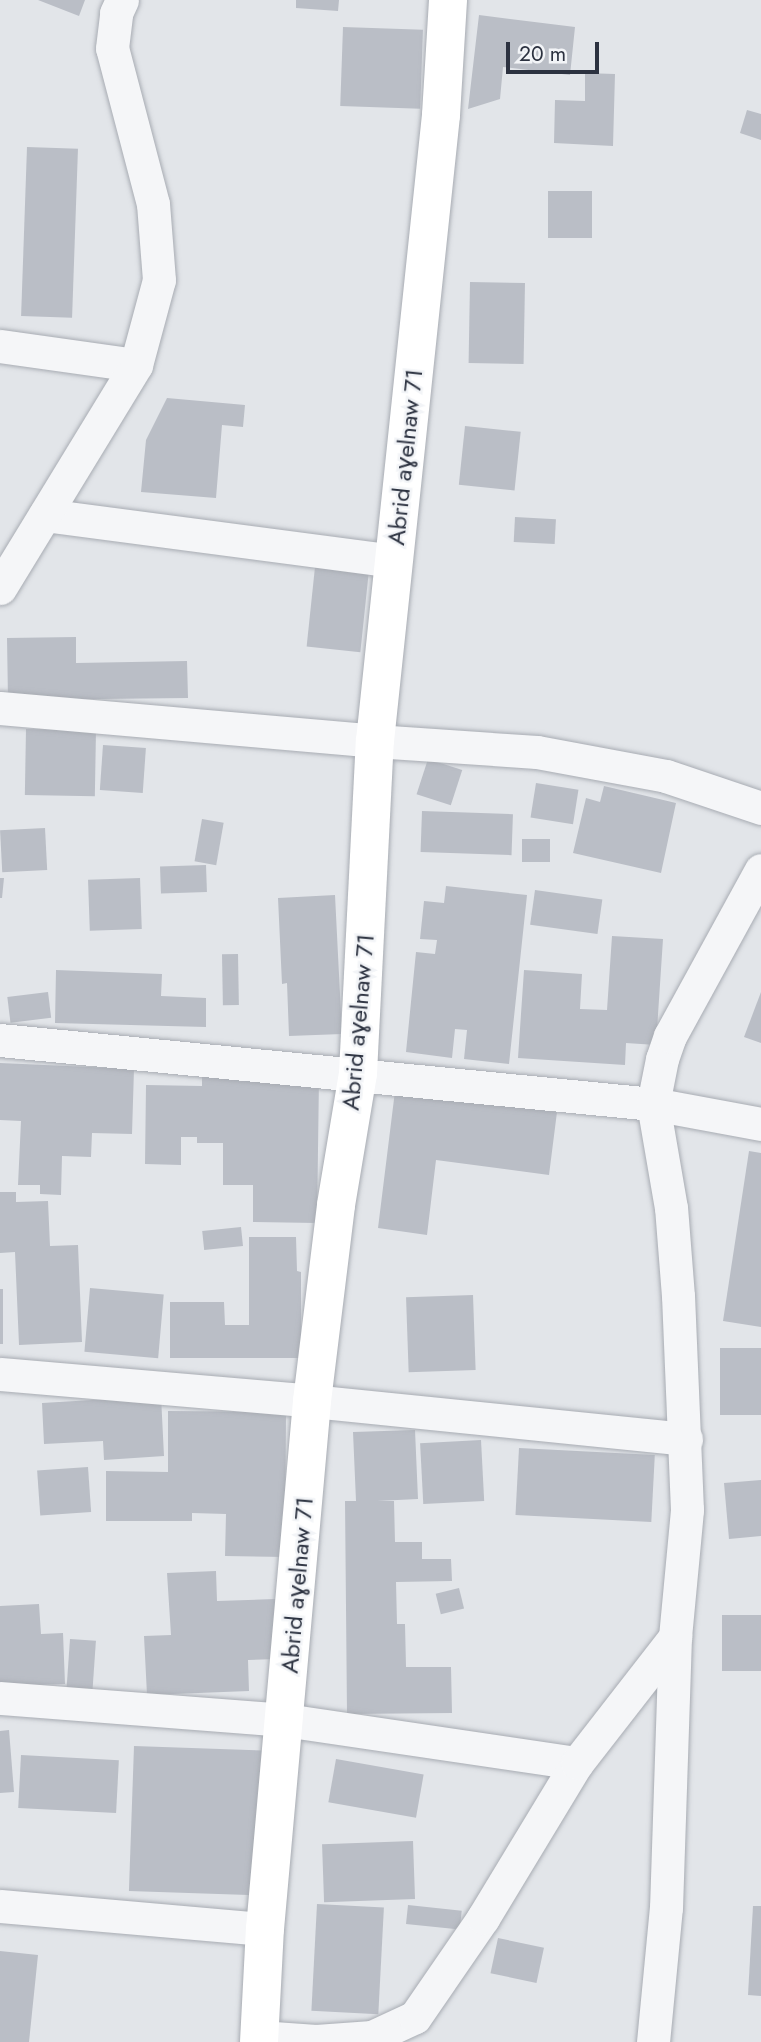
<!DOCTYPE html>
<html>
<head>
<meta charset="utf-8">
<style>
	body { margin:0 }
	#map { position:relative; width:761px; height:2042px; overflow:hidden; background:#e2e5e9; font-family:Jost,sans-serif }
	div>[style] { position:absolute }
	.building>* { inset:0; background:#babec6; transform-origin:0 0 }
	.roads { filter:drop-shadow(0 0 2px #a8acb3) drop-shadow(0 0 2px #a8acb3) }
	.minor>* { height:33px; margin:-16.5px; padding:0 16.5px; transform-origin:16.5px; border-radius:16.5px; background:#f5f6f8 }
	.major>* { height:38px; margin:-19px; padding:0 19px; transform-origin:19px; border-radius:19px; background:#fff }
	span { translate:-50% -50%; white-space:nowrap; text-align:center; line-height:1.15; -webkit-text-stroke:5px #f2f4f7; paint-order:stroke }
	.street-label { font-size:24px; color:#2c3240 }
	.scale { position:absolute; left:506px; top:42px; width:93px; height:32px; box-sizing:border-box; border:4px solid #2c3240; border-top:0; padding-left:9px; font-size:21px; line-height:24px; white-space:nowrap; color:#2c3240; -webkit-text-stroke:5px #f2f4f7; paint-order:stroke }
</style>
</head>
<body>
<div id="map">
	<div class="building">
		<i style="clip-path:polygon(38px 0,85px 0,79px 16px)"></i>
		<i style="clip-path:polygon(296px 0,339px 0,338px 11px,296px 8px)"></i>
		<i style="clip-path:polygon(479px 15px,575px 27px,570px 75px,503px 67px,500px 99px,468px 109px)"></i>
		<i style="left:343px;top:27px;width:80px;height:79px;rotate:2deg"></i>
		<i style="clip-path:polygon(585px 73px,615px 74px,613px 146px,554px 143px,555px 100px,585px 101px)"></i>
		<i style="clip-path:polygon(747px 110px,761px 114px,761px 140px,740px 133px)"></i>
		<i style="left:27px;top:147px;width:51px;height:169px;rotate:2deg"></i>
		<i style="left:548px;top:191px;width:44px;height:47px"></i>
		<i style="left:470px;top:282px;width:55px;height:81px;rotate:1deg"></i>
		<i style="clip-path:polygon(167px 398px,245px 405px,243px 427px,222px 425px,216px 498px,141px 492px,146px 440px)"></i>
		<i style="left:465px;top:426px;width:56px;height:59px;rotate:6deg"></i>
		<i style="left:515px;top:517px;width:41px;height:25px;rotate:3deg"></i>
		<i style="left:315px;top:567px;width:54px;height:80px;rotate:6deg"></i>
		<i style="clip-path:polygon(76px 637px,76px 663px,187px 661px,188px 698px,8px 700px,7px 638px)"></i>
		<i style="left:26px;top:729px;width:70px;height:66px;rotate:1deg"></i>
		<i style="left:103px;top:745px;width:43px;height:45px;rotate:4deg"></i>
		<i style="left:428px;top:759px;width:36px;height:37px;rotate:18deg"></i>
		<i style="left:536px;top:783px;width:43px;height:35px;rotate:9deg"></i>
		<i style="clip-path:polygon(604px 786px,676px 803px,661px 873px,573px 853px,586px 798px,600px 802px)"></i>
		<i style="left:422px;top:811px;width:91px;height:41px;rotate:2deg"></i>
		<i style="left:202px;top:819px;width:22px;height:43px;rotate:10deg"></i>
		<i style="left:45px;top:828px;width:42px;height:45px;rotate:87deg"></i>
		<i style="left:522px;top:839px;width:28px;height:23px"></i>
		<i style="left:206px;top:865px;width:27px;height:46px;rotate:88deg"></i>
		<i style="clip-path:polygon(0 878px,4px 878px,2px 898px,0 898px)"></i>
		<i style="left:140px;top:878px;width:51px;height:52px;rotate:88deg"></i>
		<i style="clip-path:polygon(446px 886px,527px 895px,509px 1064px,464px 1059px,467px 1030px,455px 1029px,452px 1058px,406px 1052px,416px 952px,435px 954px,437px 940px,420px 939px,424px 901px,444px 903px)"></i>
		<i style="left:535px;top:890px;width:68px;height:35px;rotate:8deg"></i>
		<i style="clip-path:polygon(335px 895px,342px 1034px,289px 1036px,287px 983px,282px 984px,278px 898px)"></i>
		<i style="clip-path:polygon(612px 936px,663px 939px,656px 1045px,626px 1043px,625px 1065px,518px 1058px,524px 970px,582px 974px,580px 1009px,607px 1010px)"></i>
		<i style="left:238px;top:954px;width:51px;height:16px;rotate:89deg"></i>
		<i style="clip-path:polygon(56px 970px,162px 974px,161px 996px,206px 998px,206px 1027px,55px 1023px)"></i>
		<i style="left:48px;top:992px;width:26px;height:41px;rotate:83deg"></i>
		<i style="clip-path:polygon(761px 992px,761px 1043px,744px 1037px)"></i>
		<i style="clip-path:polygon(0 1063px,134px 1069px,132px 1134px,92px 1133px,91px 1157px,62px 1156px,61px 1195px,40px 1194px,40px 1185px,18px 1185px,21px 1121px,0 1120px)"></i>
		<i style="clip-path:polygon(202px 1075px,319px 1077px,317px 1223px,253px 1222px,253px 1185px,223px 1185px,223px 1143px,197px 1143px,197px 1137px,181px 1137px,181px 1165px,145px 1164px,146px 1085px,202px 1086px)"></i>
		<i style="clip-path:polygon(395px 1091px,557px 1112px,549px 1175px,436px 1160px,427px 1235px,378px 1228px)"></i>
		<i style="clip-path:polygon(749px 1151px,761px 1153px,761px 1327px,723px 1321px)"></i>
		<i style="clip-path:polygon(0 1192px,16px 1192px,16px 1202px,48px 1201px,50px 1246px,78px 1245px,82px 1342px,19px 1345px,15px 1252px,0 1253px)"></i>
		<i style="left:241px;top:1227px;width:19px;height:39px;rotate:84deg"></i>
		<i style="clip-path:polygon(249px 1237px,296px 1237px,297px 1271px,301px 1272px,301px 1358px,170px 1358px,170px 1302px,224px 1302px,225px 1325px,249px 1325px)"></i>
		<i style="left:90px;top:1288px;width:74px;height:64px;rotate:5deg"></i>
		<i style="left:0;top:1289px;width:3px;height:55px"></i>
		<i style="left:473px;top:1295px;width:75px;height:67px;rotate:88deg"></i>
		<i style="left:761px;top:1348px;width:67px;height:41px;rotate:90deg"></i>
		<i style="clip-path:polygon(161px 1396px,164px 1456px,104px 1460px,103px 1441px,44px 1444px,42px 1403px)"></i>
		<i style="clip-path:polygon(168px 1411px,286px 1412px,285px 1557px,225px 1556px,226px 1514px,192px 1513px,192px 1521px,106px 1521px,106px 1471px,168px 1472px)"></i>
		<i style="clip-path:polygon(415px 1430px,418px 1499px,377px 1501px,394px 1501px,395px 1542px,422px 1542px,422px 1559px,451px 1559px,452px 1581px,396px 1582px,397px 1624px,405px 1624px,406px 1667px,451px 1667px,452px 1713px,347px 1714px,345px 1501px,356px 1501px,353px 1432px)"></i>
		<i style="left:481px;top:1440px;width:61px;height:61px;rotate:87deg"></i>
		<i style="left:519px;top:1448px;width:136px;height:67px;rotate:3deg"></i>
		<i style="left:88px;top:1467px;width:45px;height:51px;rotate:86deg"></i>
		<i style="clip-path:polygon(761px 1480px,761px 1536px,729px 1539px,724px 1483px)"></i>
		<i style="clip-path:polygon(216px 1571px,217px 1601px,275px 1599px,277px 1659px,248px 1660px,249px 1691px,147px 1695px,144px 1636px,171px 1635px,167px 1573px)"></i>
		<i style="left:459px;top:1588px;width:21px;height:24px;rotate:76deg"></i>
		<i style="clip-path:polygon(39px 1604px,41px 1634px,63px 1633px,65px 1684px,0 1686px,0 1606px)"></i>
		<i style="left:761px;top:1615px;width:56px;height:39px;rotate:90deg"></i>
		<i style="left:70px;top:1639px;width:26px;height:49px;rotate:4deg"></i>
		<i style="clip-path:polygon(9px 1730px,14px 1792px,0 1793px,0 1731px)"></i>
		<i style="left:134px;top:1746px;width:129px;height:145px;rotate:2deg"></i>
		<i style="left:21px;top:1755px;width:98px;height:53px;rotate:3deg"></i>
		<i style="left:336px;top:1759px;width:89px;height:44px;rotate:10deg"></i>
		<i style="left:413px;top:1841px;width:58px;height:91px;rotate:88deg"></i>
		<i style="left:317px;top:1904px;width:67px;height:107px;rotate:3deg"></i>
		<i style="left:408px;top:1905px;width:54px;height:19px;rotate:6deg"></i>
		<i style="clip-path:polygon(753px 1906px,761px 1906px,761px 1996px,748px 1995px)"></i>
		<i style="left:498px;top:1938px;width:47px;height:36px;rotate:12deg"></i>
		<i style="clip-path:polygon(0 1951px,38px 1955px,29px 2042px,0 2042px)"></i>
	</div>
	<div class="roads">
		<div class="minor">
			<i style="left:0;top:346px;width:137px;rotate:8deg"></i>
			<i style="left:45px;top:515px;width:352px;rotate:7.5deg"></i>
			<i style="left:0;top:588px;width:261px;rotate:-58.6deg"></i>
			<i style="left:136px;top:365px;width:88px;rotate:-74.9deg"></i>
			<i style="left:159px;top:280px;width:76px;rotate:-94.5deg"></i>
			<i style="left:153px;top:204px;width:161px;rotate:-104.7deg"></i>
			<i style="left:112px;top:48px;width:35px;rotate:-83deg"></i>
			<i style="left:116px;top:13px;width:14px;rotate:-65deg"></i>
			<i style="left:0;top:708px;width:376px;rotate:5deg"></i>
			<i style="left:375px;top:741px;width:162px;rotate:3.9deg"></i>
			<i style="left:537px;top:752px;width:131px;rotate:10.5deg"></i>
			<i style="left:666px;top:776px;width:100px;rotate:18.6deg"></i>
			<i style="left:0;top:1040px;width:656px;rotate:5.6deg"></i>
			<i style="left:653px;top:1104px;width:110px;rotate:10.5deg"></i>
			<i style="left:0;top:1374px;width:313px;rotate:4.9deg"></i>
			<i style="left:312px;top:1401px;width:376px;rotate:5.8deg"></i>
			<i style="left:0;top:1698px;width:286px;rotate:4.4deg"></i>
			<i style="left:285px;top:1720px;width:295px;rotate:8.4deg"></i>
			<i style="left:0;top:1906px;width:266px;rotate:5deg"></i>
			<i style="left:259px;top:2037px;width:57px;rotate:4deg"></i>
			<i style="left:316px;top:2041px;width:56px;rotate:-4.1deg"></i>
			<i style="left:372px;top:2037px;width:47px;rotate:-24.9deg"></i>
			<i style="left:415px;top:2017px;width:120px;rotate:-55.5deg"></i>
			<i style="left:483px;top:1918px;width:181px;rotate:-58.8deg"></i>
			<i style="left:577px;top:1763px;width:160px;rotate:-52.1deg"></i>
			<i style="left:653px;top:2042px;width:135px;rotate:-84.5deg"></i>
			<i style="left:666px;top:1908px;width:271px;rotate:-88.1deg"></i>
			<i style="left:675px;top:1637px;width:128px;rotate:-84.6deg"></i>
			<i style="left:687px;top:1510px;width:214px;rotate:-92.4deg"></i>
			<i style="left:678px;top:1296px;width:88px;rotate:-94.5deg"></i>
			<i style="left:671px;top:1208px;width:106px;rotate:-99.8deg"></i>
			<i style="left:653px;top:1104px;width:46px;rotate:-78.7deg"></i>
			<i style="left:662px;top:1059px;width:24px;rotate:-71deg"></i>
			<i style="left:670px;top:1036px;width:189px;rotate:-61.3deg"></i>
		</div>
		<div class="major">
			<i style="left:259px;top:2042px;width:113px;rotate:-87deg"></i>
			<i style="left:265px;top:1929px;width:530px;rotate:-84.91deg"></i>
			<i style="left:312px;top:1401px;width:197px;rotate:-83deg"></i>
			<i style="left:336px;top:1205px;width:134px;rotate:-80.5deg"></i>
			<i style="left:358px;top:1073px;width:332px;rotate:-87.1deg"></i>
			<i style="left:375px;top:741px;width:629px;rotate:-83.98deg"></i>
			<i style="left:441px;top:115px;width:115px;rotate:-86.5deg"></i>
		</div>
	</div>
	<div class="street-label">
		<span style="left:405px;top:457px;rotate:-84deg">Abrid aɣelnaw 71</span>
		<span style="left:358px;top:1022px;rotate:-85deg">Abrid aɣelnaw 71</span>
		<span style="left:297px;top:1585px;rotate:-85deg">Abrid aɣelnaw 71</span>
	</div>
	<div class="scale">20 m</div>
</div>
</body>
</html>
